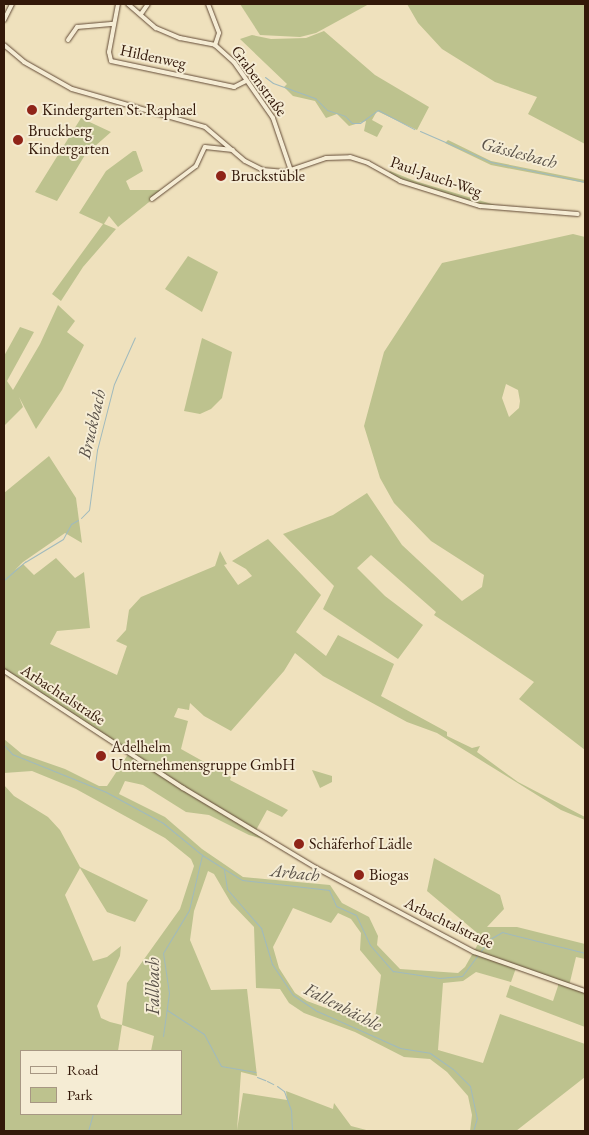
<!DOCTYPE html>
<html>
<head>
<meta charset="utf-8">
<style>
	body { margin:0 }
	#map { position:relative; width:589px; height:1135px; overflow:hidden; background:#efe1bd; font-family:"EB Garamond",serif }
	div>[style] { position:absolute }
	.green>* { inset:0; background:#bdc28e }
	.stream>* { height:1px; margin:-0.5px; padding:0 0.5px; transform-origin:0.5px; border-radius:0.5px; background:#a0babd }
	.roads { filter:drop-shadow(0 0 1px #624a36) drop-shadow(0 0 1px #624a36) }
	.minor>* { height:4px; margin:-2px; padding:0 2px; transform-origin:2px; border-radius:2px; background:#f5ecd4 }
	.dots>* { width:14px; height:14px; translate:-50% -50%; box-sizing:border-box; border:2px solid #f5ecd4; border-radius:50% }
	span { translate:-50% -50%; white-space:nowrap; text-align:center; line-height:1.15; -webkit-text-stroke:4px #f5ecd4; paint-order:stroke }
	.street-label { font-size:16px; color:#331809 }
	.poi-label { font-size:16px; color:#331809 }
	.left { translate:0 -50%; text-align:left }
	.water-label { font-size:18px; color:#595148; font-style:italic }
	.frame { position:absolute; inset:0; border:5px solid #331809; pointer-events:none }
	.legend { position:absolute; left:20px; top:1050px; width:162px; height:65px; box-sizing:border-box; background:#f5ecd4; border:1px solid #a79783; margin:0; padding:6px 9px; list-style:none; font-size:15px; color:#331809 }
	.legend li { display:flex; align-items:center; gap:10px; height:25px }
	.legend b { width:25px; border:1px solid #a79783 }
</style>
</head>
<body>
<div id="map">
	<div class="green">
		<i style="clip-path:polygon(240px 4px,369px 4px,316px 33px,300px 37px,260px 35px)"></i>
		<i style="clip-path:polygon(407px 4px,585px 4px,585px 144px,528px 114px,537px 97px,495px 82px,442px 49px,418px 23px)"></i>
		<i style="clip-path:polygon(324px 31px,375px 75px,429px 107px,417px 130px,377px 111px,372px 120px,383px 126px,377px 137px,364px 131px,366px 121px,349px 126px,337px 114px,326px 118px,315px 101px,293px 96px,284px 87px,287px 84px,240px 39px,252px 35px,271px 39px,306px 38px)"></i>
		<i style="clip-path:polygon(81px 118px,111px 132px,85px 155px,57px 201px,35px 192px)"></i>
		<i style="clip-path:polygon(448px 140px,491px 161px,585px 180px,585px 183px,491px 165px,445px 143px)"></i>
		<i style="clip-path:polygon(133px 151px,136px 151px,143px 171px,126px 181px,130px 190px,164px 190px,118px 227px,109px 216px,104px 224px,116px 229px,83px 267px,61px 301px,52px 294px,103px 224px,79px 213px,106px 171px)"></i>
		<i style="clip-path:polygon(390px 171px,415px 181px,515px 211px,480px 206px,386px 175px)"></i>
		<i style="clip-path:polygon(evenodd,573px 234px,585px 237px,585px 750px,519px 699px,534px 682px,434px 615px,436px 612px,371px 555px,357px 568px,385px 596px,423px 625px,398px 659px,323px 609px,334px 586px,283px 534px,333px 515px,367px 493px,402px 545px,462px 601px,482px 587px,484px 575px,431px 541px,394px 503px,380px 478px,364px 426px,384px 352px,442px 263px,573px 234px,506px 384px,518px 390px,520px 401px,519px 408px,509px 417px,502px 398px,506px 384px)"></i>
		<i style="clip-path:polygon(188px 256px,218px 272px,202px 312px,165px 289px)"></i>
		<i style="clip-path:polygon(58px 305px,75px 321px,67px 332px,84px 345px,62px 390px,36px 429px,19px 397px,23px 407px,4px 426px,4px 356px,20px 327px,34px 332px,7px 381px,13px 390px,40px 344px)"></i>
		<i style="clip-path:polygon(202px 338px,232px 352px,222px 398px,211px 409px,200px 414px,184px 411px)"></i>
		<i style="clip-path:polygon(evenodd,49px 456px,76px 498px,82px 543px,65px 533px,23px 562px,15px 570px,23px 564px,34px 575px,56px 558px,75px 578px,84px 572px,90px 628px,57px 631px,50px 644px,117px 675px,127px 646px,116px 641px,126px 630px,129px 610px,141px 597px,215px 566px,220px 551px,227px 564px,224px 565px,238px 585px,252px 576px,246px 569px,232px 561px,268px 539px,321px 595px,296px 632px,326px 656px,338px 635px,394px 664px,381px 696px,447px 732px,447px 736px,472px 748px,480px 746px,477px 752px,518px 782px,585px 817px,585px 820px,561px 810px,437px 733px,407px 722px,323px 676px,295px 653px,284px 671px,231px 731px,204px 716px,190px 703px,189px 710px,178px 708px,174px 717px,188px 721px,181px 749px,231px 777px,230px 780px,288px 810px,282px 817px,267px 810px,255px 832px,267px 840px,249px 835px,209px 815px,186px 812px,143px 785px,125px 781px,119px 794px,165px 817px,202px 849px,243px 877px,330px 885px,342px 903px,369px 917px,378px 936px,377px 945px,400px 969px,458px 973px,465px 967px,482px 937px,427px 891px,434px 858px,500px 895px,504px 909px,487px 927px,517px 927px,585px 944px,585px 959px,576px 957px,569px 986px,585px 991px,585px 1027px,506px 997px,510px 985px,553px 1001px,558px 986px,558px 983px,516px 968px,511px 982px,476px 972px,463px 981px,443px 983px,438px 1050px,483px 1063px,500px 1014px,585px 1044px,585px 1077px,516px 1131px,470px 1131px,472px 1115px,468px 1096px,447px 1072px,430px 1059px,404px 1057px,355px 1032px,304px 1013px,289px 1003px,280px 989px,256px 988px,254px 927px,231px 903px,214px 874px,208px 871px,194px 911px,190px 940px,211px 990px,247px 989px,257px 1076px,241px 1072px,237px 1130px,243px 1093px,287px 1100px,286px 1091px,333px 1109px,334px 1103px,351px 1126px,370px 1131px,4px 1131px,4px 785px,14px 796px,48px 817px,60px 830px,80px 867px,148px 900px,135px 922px,107px 912px,80px 868px,65px 895px,93px 961px,107px 957px,121px 946px,120px 956px,97px 1006px,101px 1018px,110px 1022px,122px 1025px,127px 983px,180px 909px,194px 866px,191px 859px,165px 838px,76px 789px,32px 771px,4px 773px,4px 739px,22px 754px,65px 769px,99px 786px,107px 786px,129px 753px,4px 671px,4px 493px,49px 456px,293px 908px,331px 923px,338px 913px,351px 919px,361px 933px,360px 950px,381px 975px,374px 1026px,307px 1001px,295px 993px,279px 968px,273px 947px,293px 908px,49px 456px,122px 1025px,154px 1036px,151px 1051px,181px 1051px,181px 1114px,21px 1114px,21px 1051px,118px 1051px,122px 1025px)"></i>
		<i style="clip-path:polygon(312px 770px,332px 776px,332px 782px,320px 788px)"></i>
	</div>
	<div class="stream">
		<i style="left:265px;top:77px;width:10px;rotate:37deg"></i>
		<i style="left:273px;top:83px;width:45px;rotate:19.7deg"></i>
		<i style="left:315px;top:98px;width:17px;rotate:45deg"></i>
		<i style="left:327px;top:110px;width:19px;rotate:18deg"></i>
		<i style="left:345px;top:116px;width:10px;rotate:45deg"></i>
		<i style="left:352px;top:123px;width:8px"></i>
		<i style="left:360px;top:123px;width:22px;rotate:-36deg"></i>
		<i style="left:378px;top:110px;width:41px;rotate:27.8deg"></i>
		<i style="left:420px;top:131px;width:77px;rotate:23.6deg"></i>
		<i style="left:491px;top:162px;width:96px;rotate:12deg"></i>
		<i style="left:81px;top:518px;width:11px;rotate:-45deg"></i>
		<i style="left:89px;top:510px;width:61px;rotate:-82.4deg"></i>
		<i style="left:97px;top:450px;width:68px;rotate:-75.6deg"></i>
		<i style="left:114px;top:384px;width:51px;rotate:-65.9deg"></i>
		<i style="left:4px;top:580px;width:28px;rotate:-41deg"></i>
		<i style="left:25px;top:562px;width:44px;rotate:-31.2deg"></i>
		<i style="left:63px;top:539px;width:17px;rotate:-62deg"></i>
		<i style="left:71px;top:524px;width:8px;rotate:-30deg"></i>
		<i style="left:4px;top:745px;width:12px;rotate:48deg"></i>
		<i style="left:12px;top:754px;width:101px;rotate:22deg"></i>
		<i style="left:106px;top:792px;width:65px;rotate:28.5deg"></i>
		<i style="left:163px;top:823px;width:50px;rotate:39.4deg"></i>
		<i style="left:202px;top:855px;width:47px;rotate:32deg"></i>
		<i style="left:242px;top:880px;width:88px;rotate:6.6deg"></i>
		<i style="left:329px;top:890px;width:17px;rotate:66deg"></i>
		<i style="left:336px;top:906px;width:22px;rotate:24deg"></i>
		<i style="left:356px;top:915px;width:33px;rotate:65deg"></i>
		<i style="left:370px;top:945px;width:35px;rotate:49deg"></i>
		<i style="left:393px;top:971px;width:47px;rotate:8.7deg"></i>
		<i style="left:439px;top:978px;width:23px;rotate:-5deg"></i>
		<i style="left:462px;top:976px;width:46px;rotate:-52.9deg"></i>
		<i style="left:490px;top:939px;width:14px;rotate:-30deg"></i>
		<i style="left:502px;top:932px;width:86px;rotate:14.2deg"></i>
		<i style="left:224px;top:870px;width:19px;rotate:81deg"></i>
		<i style="left:227px;top:889px;width:52px;rotate:48.9deg"></i>
		<i style="left:261px;top:928px;width:38px;rotate:73deg"></i>
		<i style="left:272px;top:964px;width:37px;rotate:56deg"></i>
		<i style="left:293px;top:995px;width:29px;rotate:34deg"></i>
		<i style="left:317px;top:1011px;width:91px;rotate:24deg"></i>
		<i style="left:400px;top:1048px;width:30px;rotate:9deg"></i>
		<i style="left:430px;top:1053px;width:28px;rotate:35deg"></i>
		<i style="left:453px;top:1069px;width:24px;rotate:45deg"></i>
		<i style="left:470px;top:1086px;width:33px;rotate:78deg"></i>
		<i style="left:477px;top:1118px;width:14px;rotate:107deg"></i>
		<i style="left:167px;top:1010px;width:44px;rotate:33deg"></i>
		<i style="left:204px;top:1034px;width:36px;rotate:62deg"></i>
		<i style="left:221px;top:1066px;width:35px;rotate:10deg"></i>
		<i style="left:163px;top:1036px;width:43px;rotate:-82.1deg"></i>
		<i style="left:169px;top:993px;width:40px;rotate:-98.5deg"></i>
		<i style="left:163px;top:953px;width:50px;rotate:-58.8deg"></i>
		<i style="left:189px;top:910px;width:57px;rotate:-76.7deg"></i>
		<i style="left:159px;top:1051px;width:1px;rotate:-90deg"></i>
		<i style="left:257px;top:1077px;width:9px;rotate:21deg"></i>
		<i style="left:267px;top:1081px;width:7px;rotate:27deg"></i>
		<i style="left:277px;top:1086px;width:9px;rotate:36deg"></i>
		<i style="left:284px;top:1091px;width:20px;rotate:70deg"></i>
		<i style="left:291px;top:1110px;width:21px;rotate:87deg"></i>
		<i style="left:88px;top:1131px;width:18px;rotate:-74deg"></i>
	</div>
	<div class="roads">
		<div class="minor">
			<i style="left:118px;top:4px;width:49px;rotate:100.6deg"></i>
			<i style="left:109px;top:52px;width:9px;rotate:77deg"></i>
			<i style="left:111px;top:61px;width:126px;rotate:11.9deg"></i>
			<i style="left:234px;top:87px;width:13px;rotate:-27deg"></i>
			<i style="left:128px;top:4px;width:37px;rotate:41deg"></i>
			<i style="left:156px;top:28px;width:26px;rotate:23deg"></i>
			<i style="left:180px;top:38px;width:36px;rotate:11deg"></i>
			<i style="left:215px;top:45px;width:25px;rotate:42deg"></i>
			<i style="left:234px;top:62px;width:68px;rotate:55.1deg"></i>
			<i style="left:273px;top:118px;width:56px;rotate:71.2deg"></i>
			<i style="left:208px;top:4px;width:31px;rotate:69deg"></i>
			<i style="left:219px;top:33px;width:13px;rotate:108deg"></i>
			<i style="left:141px;top:14px;width:12px;rotate:-55deg"></i>
			<i style="left:4px;top:20px;width:18px;rotate:-63deg"></i>
			<i style="left:68px;top:40px;width:16px;rotate:-55deg"></i>
			<i style="left:77px;top:27px;width:37px;rotate:-5deg"></i>
			<i style="left:4px;top:45px;width:26px;rotate:40deg"></i>
			<i style="left:24px;top:62px;width:55px;rotate:29.4deg"></i>
			<i style="left:72px;top:89px;width:138px;rotate:15.9deg"></i>
			<i style="left:205px;top:127px;width:52px;rotate:40.4deg"></i>
			<i style="left:245px;top:161px;width:20px;rotate:27deg"></i>
			<i style="left:263px;top:170px;width:22px;rotate:5deg"></i>
			<i style="left:285px;top:172px;width:43px;rotate:-18.9deg"></i>
			<i style="left:326px;top:158px;width:24px;rotate:-2deg"></i>
			<i style="left:350px;top:157px;width:19px;rotate:18deg"></i>
			<i style="left:368px;top:163px;width:37px;rotate:29deg"></i>
			<i style="left:400px;top:181px;width:84px;rotate:17.4deg"></i>
			<i style="left:480px;top:206px;width:98px;rotate:4.7deg"></i>
			<i style="left:152px;top:199px;width:55px;rotate:-36.9deg"></i>
			<i style="left:196px;top:166px;width:21px;rotate:-65deg"></i>
			<i style="left:205px;top:147px;width:28px;rotate:6deg"></i>
			<i style="left:4px;top:671px;width:214px;rotate:33.2deg"></i>
			<i style="left:183px;top:788px;width:155px;rotate:31deg"></i>
			<i style="left:316px;top:868px;width:179px;rotate:28deg"></i>
			<i style="left:474px;top:952px;width:118px;rotate:19.4deg"></i>
		</div>
	</div>
	<div class="dots">
		<i style="left:32px;top:110px;background:#8f2418"></i>
		<i style="left:18px;top:140px;background:#8f2418"></i>
		<i style="left:221px;top:176px;background:#8f2418"></i>
		<i style="left:101px;top:756px;background:#8f2418"></i>
		<i style="left:299px;top:844px;background:#8f2418"></i>
		<i style="left:359px;top:875px;background:#8f2418"></i>
	</div>
	<div class="street-label">
		<span style="left:153px;top:57px;rotate:12deg">Hildenweg</span>
		<span style="left:259px;top:81px;rotate:54deg">Grabenstraße</span>
		<span style="left:436px;top:177px;rotate:19deg">Paul-Jauch-Weg</span>
		<span style="left:63px;top:695px;rotate:33deg">Arbachtalstraße</span>
		<span style="left:449px;top:923px;rotate:26deg">Arbachtalstraße</span>
	</div>
	<div class="poi-label">
		<span class="left" style="left:42px;top:110px">Kindergarten St. Raphael</span>
		<span class="left" style="left:28px;top:140px">Bruckberg<br>Kindergarten</span>
		<span class="left" style="left:231px;top:176px">Bruckstüble</span>
		<span class="left" style="left:111px;top:756px">Adelhelm<br>Unternehmensgruppe GmbH</span>
		<span class="left" style="left:309px;top:844px">Schäferhof Lädle</span>
		<span class="left" style="left:369px;top:875px">Biogas</span>
	</div>
	<div class="water-label">
		<span style="left:519px;top:153px;rotate:15deg">Gässlesbach</span>
		<span style="left:92px;top:424px;rotate:-77deg">Bruckbach</span>
		<span style="left:295px;top:873px;rotate:6deg">Arbach</span>
		<span style="left:153px;top:986px;rotate:-90deg">Fallbach</span>
		<span style="left:343px;top:1007px;rotate:27deg">Fallenbächle</span>
	</div>
	<div class="frame"></div>
	<ul class="legend">
	<li><b style="height:6px;background:#f5ecd4"></b>Road</li>
	<li><b style="height:14px;background:#bdc28e"></b>Park</li>
	</ul>
</div>
</body>
</html>
